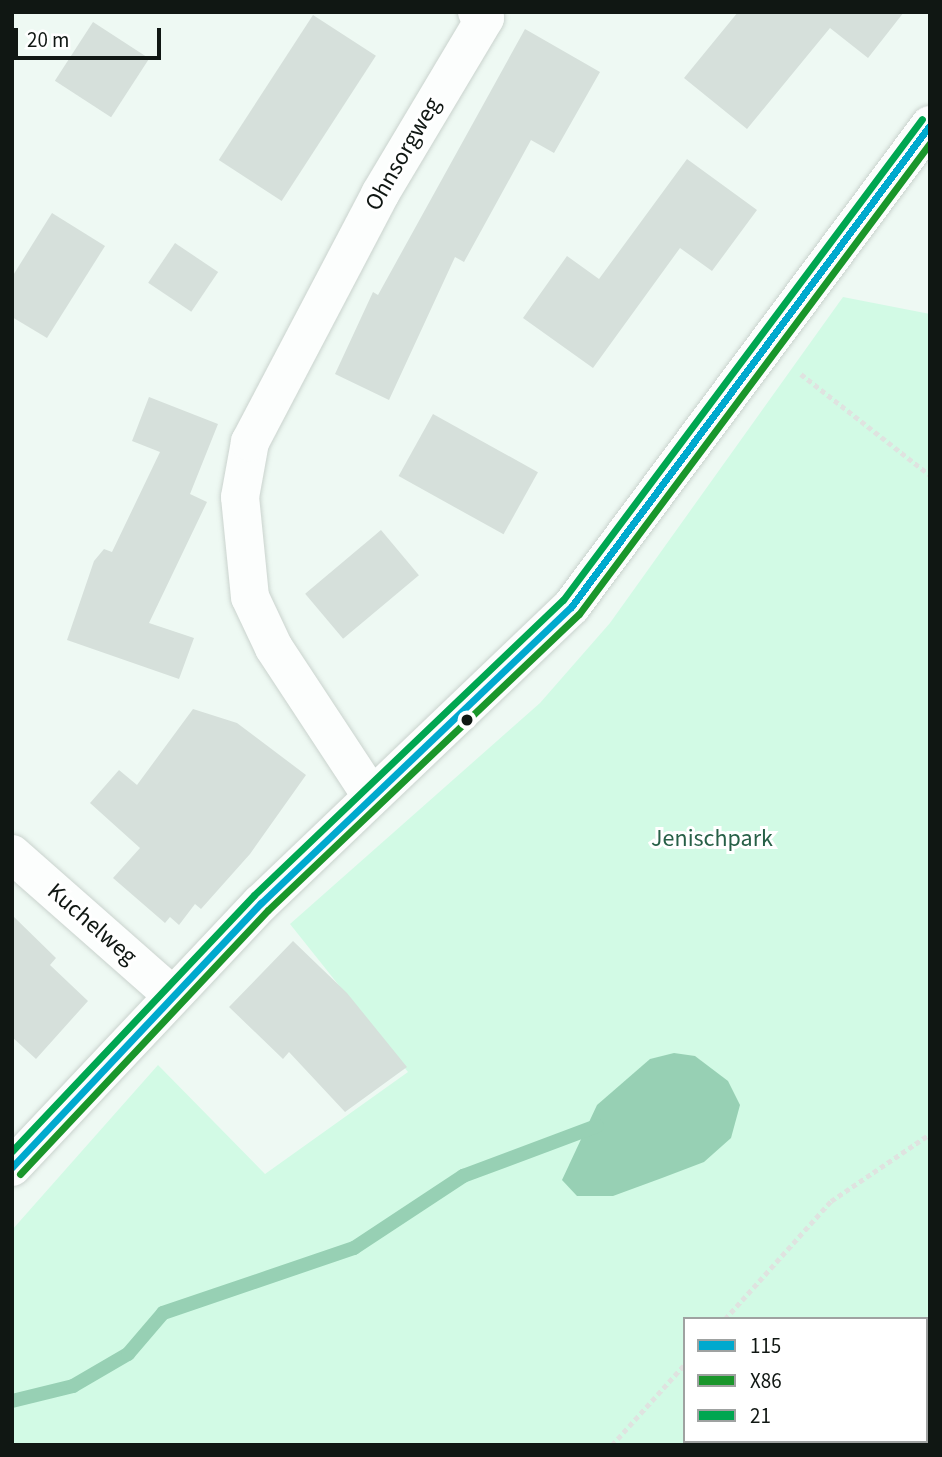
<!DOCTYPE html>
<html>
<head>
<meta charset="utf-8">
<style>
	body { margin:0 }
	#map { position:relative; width:942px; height:1457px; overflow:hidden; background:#eef9f3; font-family:"Source Sans 3",sans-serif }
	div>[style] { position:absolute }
	.green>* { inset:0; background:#d2fae5 }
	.water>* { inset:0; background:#97d0b4 }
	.stream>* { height:14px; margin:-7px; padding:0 7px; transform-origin:7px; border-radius:7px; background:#97d0b4 }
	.building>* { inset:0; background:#d6e0db; transform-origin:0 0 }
	.path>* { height:4.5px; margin-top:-2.25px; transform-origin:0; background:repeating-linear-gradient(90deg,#dfe3e0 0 5px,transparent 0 8.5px) }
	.roads { filter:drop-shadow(0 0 2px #cad3ce) drop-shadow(0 0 2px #cad3ce) }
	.street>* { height:38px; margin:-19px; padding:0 19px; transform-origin:19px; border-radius:19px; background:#fcfefd }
	.bus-1>* { height:7px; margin:-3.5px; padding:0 3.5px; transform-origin:3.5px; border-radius:3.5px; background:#00a9ce }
	.bus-2>* { height:7px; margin:-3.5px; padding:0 3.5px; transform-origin:3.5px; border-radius:3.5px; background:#1a962b }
	.bus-3>* { height:7px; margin:-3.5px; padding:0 3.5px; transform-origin:3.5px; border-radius:3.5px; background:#00a651 }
	.dots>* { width:19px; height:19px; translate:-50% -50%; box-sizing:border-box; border:4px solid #fff; border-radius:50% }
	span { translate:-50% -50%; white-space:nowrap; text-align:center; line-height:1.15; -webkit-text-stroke:6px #fff; paint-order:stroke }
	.street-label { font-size:24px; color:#101713 }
	.park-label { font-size:24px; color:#276047 }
	.frame { position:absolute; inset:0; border:14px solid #101713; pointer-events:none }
	.legend { position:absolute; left:683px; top:1317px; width:245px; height:126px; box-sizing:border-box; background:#fff; border:2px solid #9fa2a1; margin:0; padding:9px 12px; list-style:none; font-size:21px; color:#101713 }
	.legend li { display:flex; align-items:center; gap:14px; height:35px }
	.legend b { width:35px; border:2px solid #9fa2a1 }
	.scale { position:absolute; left:14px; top:28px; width:147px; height:32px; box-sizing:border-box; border:4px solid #101713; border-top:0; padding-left:9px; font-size:21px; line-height:24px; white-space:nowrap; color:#101713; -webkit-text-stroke:5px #fff; paint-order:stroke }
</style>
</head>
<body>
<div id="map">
	<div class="green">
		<i style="clip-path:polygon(evenodd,843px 297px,930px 314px,930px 1445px,12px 1445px,12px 1230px,158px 1065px,265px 1174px,408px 1072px,290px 924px,540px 703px,610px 623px,843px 297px,685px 1319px,926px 1319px,926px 1441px,685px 1441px,685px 1319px)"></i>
	</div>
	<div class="water">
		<i style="clip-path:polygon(674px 1053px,695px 1056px,728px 1081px,740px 1105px,731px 1138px,704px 1162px,662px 1178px,613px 1196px,577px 1196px,562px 1180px,597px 1105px,650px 1059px)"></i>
	</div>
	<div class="stream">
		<i style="left:12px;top:1401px;width:63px;rotate:-13.8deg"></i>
		<i style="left:73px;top:1386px;width:64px;rotate:-30.2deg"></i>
		<i style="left:128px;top:1354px;width:54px;rotate:-49.5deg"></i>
		<i style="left:163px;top:1313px;width:202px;rotate:-18.8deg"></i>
		<i style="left:354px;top:1248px;width:131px;rotate:-33.4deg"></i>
		<i style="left:463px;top:1176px;width:143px;rotate:-20.5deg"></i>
	</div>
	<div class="building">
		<i style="clip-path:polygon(738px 12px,904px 12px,868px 58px,830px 28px,747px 129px,684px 78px)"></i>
		<i style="left:313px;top:15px;width:75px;height:173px;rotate:33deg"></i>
		<i style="left:93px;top:22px;width:67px;height:70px;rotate:33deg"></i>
		<i style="clip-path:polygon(525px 29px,600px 72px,554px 153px,531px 140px,464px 262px,455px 257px,389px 400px,335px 374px,373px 292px,378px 295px)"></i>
		<i style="clip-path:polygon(687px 159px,757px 210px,712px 271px,680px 248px,593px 368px,523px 318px,567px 256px,599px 279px)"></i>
		<i style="clip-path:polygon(52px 213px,105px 246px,47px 338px,12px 317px,12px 277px)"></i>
		<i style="left:175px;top:243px;width:52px;height:48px;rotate:34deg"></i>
		<i style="clip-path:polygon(149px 397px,218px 424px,190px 494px,207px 502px,149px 623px,194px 638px,179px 679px,67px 640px,94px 561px,104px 549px,112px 552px,160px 452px,132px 441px)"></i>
		<i style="left:433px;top:414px;width:120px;height:71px;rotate:29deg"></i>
		<i style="left:381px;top:530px;width:59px;height:99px;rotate:50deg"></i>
		<i style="clip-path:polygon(193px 709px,237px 723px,306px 775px,250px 854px,201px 909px,195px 904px,179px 925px,170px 917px,165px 923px,113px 878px,140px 848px,90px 803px,119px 770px,137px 785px)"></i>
		<i style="clip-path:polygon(12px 915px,56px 958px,50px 965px,88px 1001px,36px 1059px,12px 1037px)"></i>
		<i style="clip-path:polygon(293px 941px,347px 993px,407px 1067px,345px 1112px,289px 1052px,283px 1059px,229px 1007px)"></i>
	</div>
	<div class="path">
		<i style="left:801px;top:374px;width:164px;rotate:38.1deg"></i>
		<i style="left:725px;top:1319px;width:159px;rotate:-48.1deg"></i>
		<i style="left:831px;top:1201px;width:120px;rotate:-34.1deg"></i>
		<i style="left:612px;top:1445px;width:109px;rotate:-48deg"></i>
	</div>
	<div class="roads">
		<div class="street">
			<i style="left:370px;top:794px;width:175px;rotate:-123.3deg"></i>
			<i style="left:274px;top:648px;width:56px;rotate:-115.2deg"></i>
			<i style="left:250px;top:597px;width:100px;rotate:-95.7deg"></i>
			<i style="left:240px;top:497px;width:56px;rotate:-79.7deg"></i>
			<i style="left:250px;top:442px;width:280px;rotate:-62.3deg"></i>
			<i style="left:380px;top:194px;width:205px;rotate:-59.2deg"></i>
			<i style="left:485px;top:18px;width:10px;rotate:-143deg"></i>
			<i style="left:12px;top:854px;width:213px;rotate:41.4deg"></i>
			<i style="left:12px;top:1167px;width:363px;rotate:-46.7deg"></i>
			<i style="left:261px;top:903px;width:429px;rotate:-43.7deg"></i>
			<i style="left:571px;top:607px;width:601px;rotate:-53.32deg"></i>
		</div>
	</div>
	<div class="bus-1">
		<i style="left:12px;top:1167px;width:363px;rotate:-46.7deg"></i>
		<i style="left:261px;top:903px;width:429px;rotate:-43.7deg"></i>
		<i style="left:571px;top:607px;width:601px;rotate:-53.32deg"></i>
	</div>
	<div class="bus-2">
		<i style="left:20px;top:1174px;width:362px;rotate:-46.8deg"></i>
		<i style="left:268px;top:910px;width:429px;rotate:-43.6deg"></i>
		<i style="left:579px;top:614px;width:587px;rotate:-53.31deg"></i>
	</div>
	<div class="bus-3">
		<i style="left:12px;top:1151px;width:352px;rotate:-46.6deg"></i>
		<i style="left:254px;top:895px;width:427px;rotate:-43.7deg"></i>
		<i style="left:563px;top:600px;width:600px;rotate:-53.26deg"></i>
	</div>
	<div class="dots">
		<i style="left:467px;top:720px;background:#101713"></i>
	</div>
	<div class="street-label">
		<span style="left:403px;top:154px;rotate:-60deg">Ohnsorgweg</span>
		<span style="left:92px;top:924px;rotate:41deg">Kuchelweg</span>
	</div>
	<div class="park-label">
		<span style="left:712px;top:839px">Jenischpark</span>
	</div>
	<div class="frame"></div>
	<ul class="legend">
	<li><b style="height:9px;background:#00a9ce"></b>115</li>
	<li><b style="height:9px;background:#1a962b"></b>X86</li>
	<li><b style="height:9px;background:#00a651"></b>21</li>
	</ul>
	<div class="scale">20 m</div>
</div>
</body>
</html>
